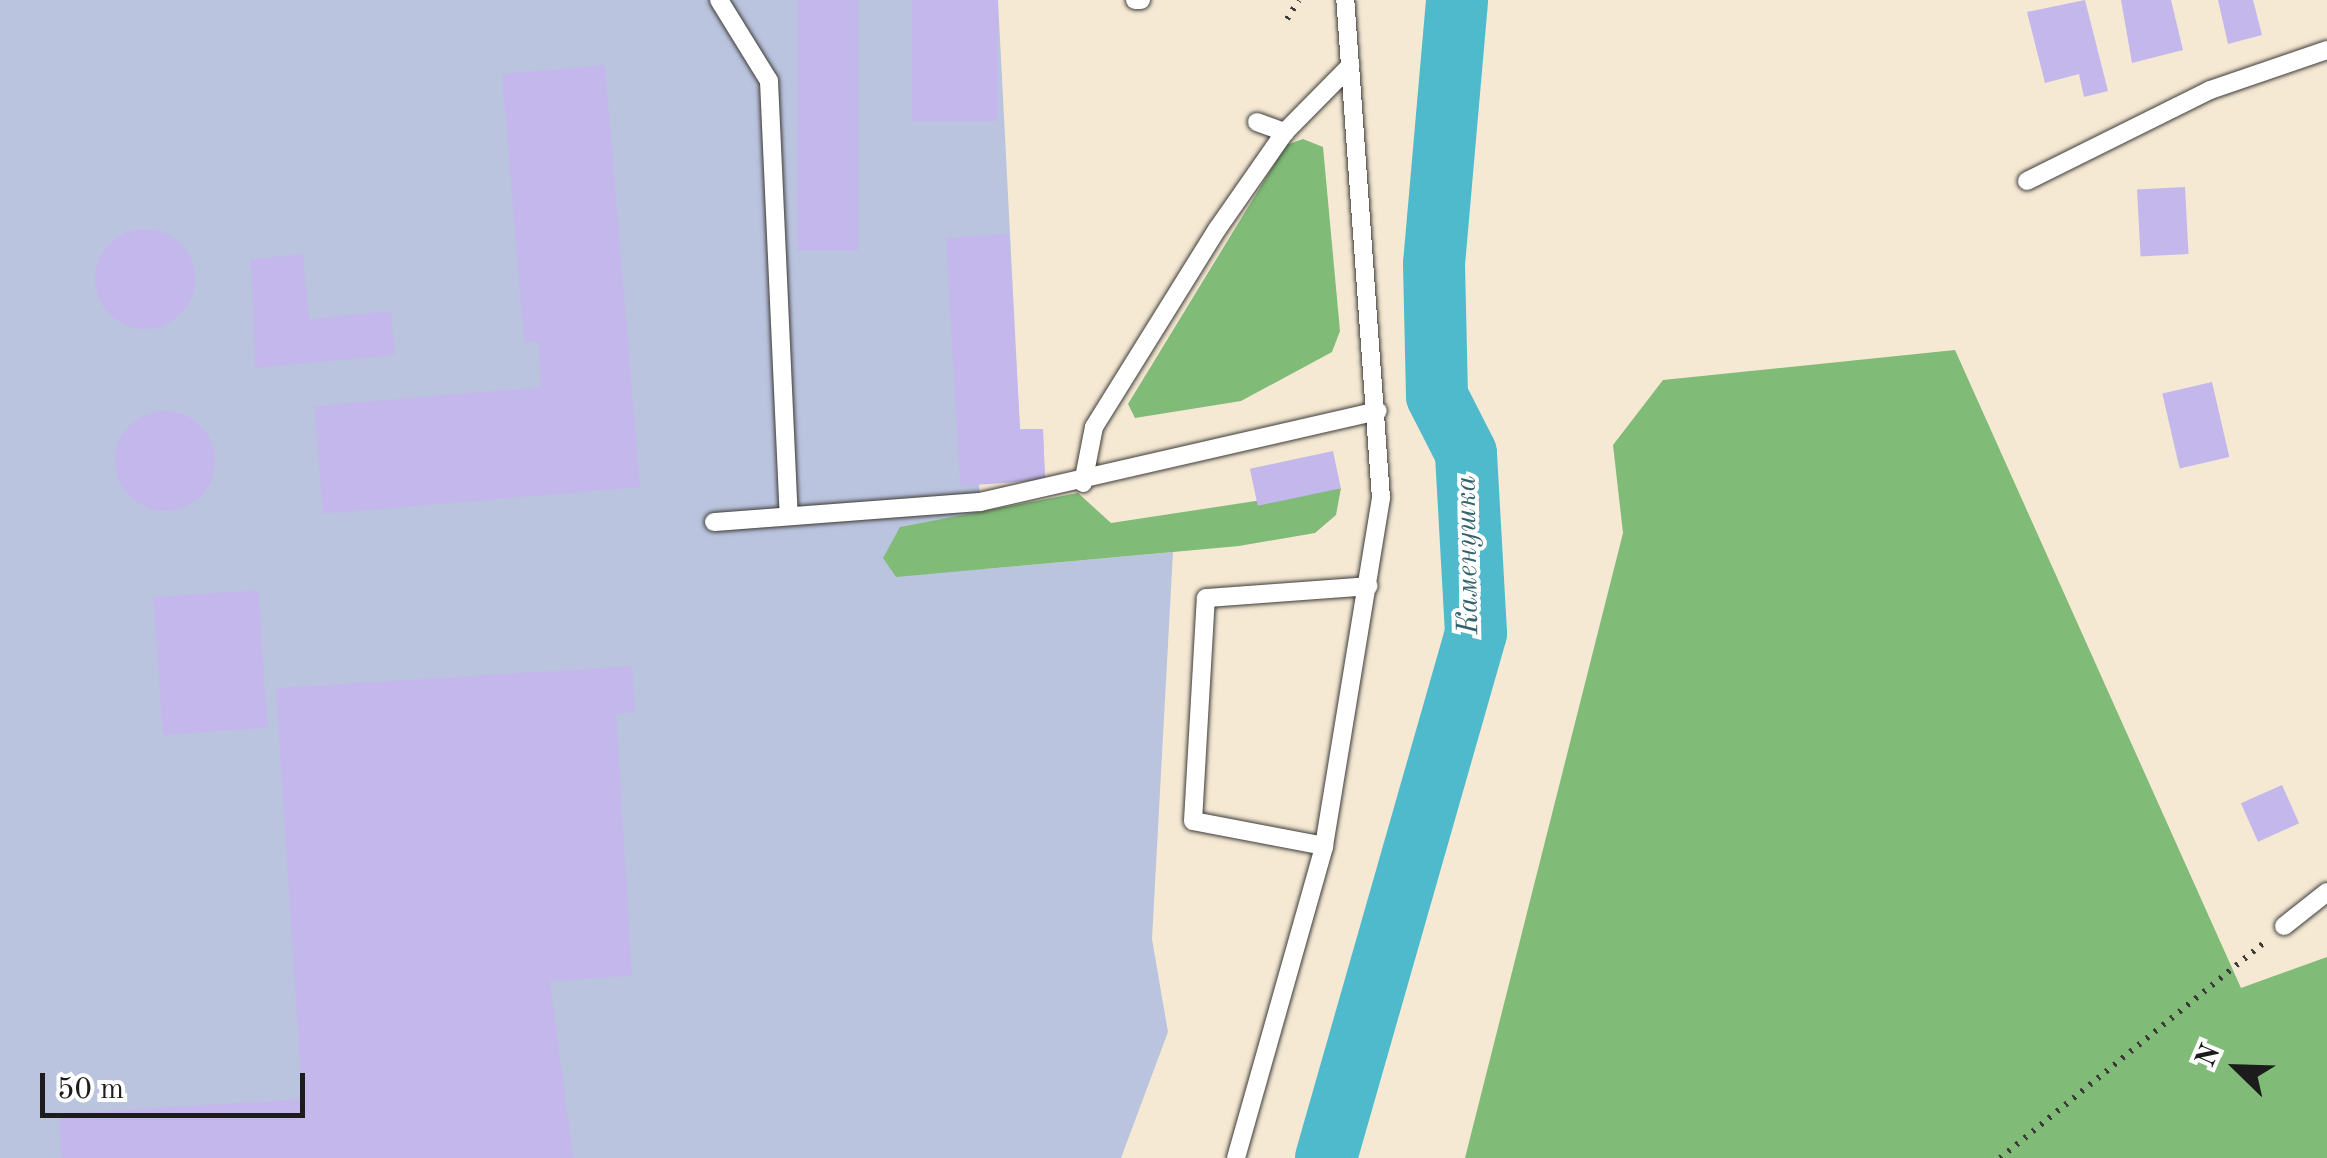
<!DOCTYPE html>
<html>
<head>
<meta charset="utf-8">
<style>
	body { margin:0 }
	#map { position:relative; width:2327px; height:1158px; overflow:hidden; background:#f5e9d4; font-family:"Old Standard TT",serif }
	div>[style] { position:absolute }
	.industrial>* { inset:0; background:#bac4de }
	.forest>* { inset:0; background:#80bb78 }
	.river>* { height:62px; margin:-31px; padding:0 31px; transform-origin:31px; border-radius:31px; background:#4fbacc }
	.building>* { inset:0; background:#c4b7eb; transform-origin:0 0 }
	.round { border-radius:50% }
	.path>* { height:6px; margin-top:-3px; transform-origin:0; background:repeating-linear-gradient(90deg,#3d3b38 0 2.5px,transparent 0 10.5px) }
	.roads { filter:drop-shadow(0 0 2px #3d3b38) drop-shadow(0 0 2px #3d3b38) }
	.service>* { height:18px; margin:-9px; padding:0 9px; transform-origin:9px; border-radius:9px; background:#fff }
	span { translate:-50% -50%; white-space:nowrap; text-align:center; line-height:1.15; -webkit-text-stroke:8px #fff; paint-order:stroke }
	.water-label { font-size:30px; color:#33636b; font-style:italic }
	.north { position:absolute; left:2187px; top:1018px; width:100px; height:100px; -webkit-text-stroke:8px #fff; paint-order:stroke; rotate:293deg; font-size:28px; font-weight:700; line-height:40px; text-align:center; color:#1c1c1c }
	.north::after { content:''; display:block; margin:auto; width:35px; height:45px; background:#1c1c1c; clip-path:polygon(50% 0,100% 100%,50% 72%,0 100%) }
	.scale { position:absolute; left:40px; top:1073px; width:265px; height:45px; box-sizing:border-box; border:5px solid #1c1c1c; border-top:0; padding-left:12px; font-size:30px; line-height:35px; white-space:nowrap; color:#1c1c1c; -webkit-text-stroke:8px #fff; paint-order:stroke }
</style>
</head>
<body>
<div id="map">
	<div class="industrial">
		<i style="clip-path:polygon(0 0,998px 0,1020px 429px,1043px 429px,1045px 480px,979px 484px,985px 569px,1173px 552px,1152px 939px,1168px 1032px,1121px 1158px,0 1158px)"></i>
	</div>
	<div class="forest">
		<i style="clip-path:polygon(1303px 139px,1323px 147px,1340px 331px,1332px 352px,1241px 401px,1135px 418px,1128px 404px,1286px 145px)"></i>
		<i style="clip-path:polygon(1955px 350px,2241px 988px,2327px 957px,2327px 1158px,1465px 1158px,1623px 533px,1613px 445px,1663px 380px)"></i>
		<i style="clip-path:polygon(1341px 488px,1336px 515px,1315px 533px,1239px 546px,896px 577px,883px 558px,900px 527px,1078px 493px,1111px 523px)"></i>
	</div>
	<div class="river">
		<i style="left:1326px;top:1158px;width:546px;rotate:-74.05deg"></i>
		<i style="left:1476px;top:633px;width:180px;rotate:-93.2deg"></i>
		<i style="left:1466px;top:453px;width:64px;rotate:-117deg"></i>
		<i style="left:1437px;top:396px;width:132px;rotate:-91.3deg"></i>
		<i style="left:1434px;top:264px;width:265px;rotate:-85deg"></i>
	</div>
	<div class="building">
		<i style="left:797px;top:0;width:61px;height:251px"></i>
		<i style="left:912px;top:0;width:86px;height:121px"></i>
		<i style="clip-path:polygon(2085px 0,2108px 91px,2084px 97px,2079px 74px,2045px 83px,2027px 12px)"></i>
		<i style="clip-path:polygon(2121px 0,2171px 0,2183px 50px,2132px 63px)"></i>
		<i style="clip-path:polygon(2218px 0,2253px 0,2262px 35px,2228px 44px)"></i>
		<i style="clip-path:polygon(605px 65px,640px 487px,323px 514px,314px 406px,541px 387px,538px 342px,524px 343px,502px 74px)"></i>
		<i style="left:2185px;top:187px;width:67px;height:48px;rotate:87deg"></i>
		<i class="round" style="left:95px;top:229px;width:100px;height:100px"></i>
		<i style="clip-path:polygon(1009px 234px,1020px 430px,1043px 429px,1045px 480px,960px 486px,946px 238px)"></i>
		<i style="clip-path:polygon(303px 254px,309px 319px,391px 311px,395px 355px,255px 368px,251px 259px)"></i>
		<i style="left:2212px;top:382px;width:77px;height:51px;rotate:77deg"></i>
		<i class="round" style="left:115px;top:411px;width:100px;height:100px"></i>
		<i style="left:1333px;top:451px;width:38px;height:85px;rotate:78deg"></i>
		<i style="left:258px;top:590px;width:138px;height:105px;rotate:86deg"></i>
		<i style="clip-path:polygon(632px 666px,635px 712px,616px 714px,632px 976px,550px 981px,573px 1158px,61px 1158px,59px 1114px,302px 1099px,276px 688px)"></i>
		<i style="left:2282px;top:785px;width:42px;height:45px;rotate:66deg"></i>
	</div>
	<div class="path">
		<i style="left:1287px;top:19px;width:22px;rotate:-58deg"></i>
		<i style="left:2000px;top:1158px;width:343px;rotate:-39.2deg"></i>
	</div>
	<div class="roads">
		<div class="service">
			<i style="left:719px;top:0;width:95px;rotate:58.3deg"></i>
			<i style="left:769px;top:81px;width:435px;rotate:87.4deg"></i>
			<i style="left:1135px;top:0;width:6px"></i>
			<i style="left:1257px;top:122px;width:30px;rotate:20deg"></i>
			<i style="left:2027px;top:181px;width:204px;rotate:-26.4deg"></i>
			<i style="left:2210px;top:90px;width:124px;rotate:-18.9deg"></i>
			<i style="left:1083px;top:483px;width:57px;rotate:-78.9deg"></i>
			<i style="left:1094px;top:427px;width:234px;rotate:-58.1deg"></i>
			<i style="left:1218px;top:228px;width:117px;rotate:-55.1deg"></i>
			<i style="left:1285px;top:132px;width:93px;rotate:-45.4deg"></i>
			<i style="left:714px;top:522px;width:267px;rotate:-4.3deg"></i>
			<i style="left:980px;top:502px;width:408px;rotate:-12.9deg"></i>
			<i style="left:1324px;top:846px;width:133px;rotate:-169.2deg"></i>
			<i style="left:1193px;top:821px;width:223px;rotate:-86.7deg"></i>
			<i style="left:1206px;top:598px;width:163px;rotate:-4.2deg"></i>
			<i style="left:2284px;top:926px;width:55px;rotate:-38.3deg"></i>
			<i style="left:1236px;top:1158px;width:324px;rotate:-74.2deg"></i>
			<i style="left:1324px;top:846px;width:353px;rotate:-80.7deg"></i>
			<i style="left:1381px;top:498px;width:499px;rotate:-94.1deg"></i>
		</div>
	</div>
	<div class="water-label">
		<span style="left:1468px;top:555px;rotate:-91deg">Каменушка</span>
	</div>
	<div class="north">N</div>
	<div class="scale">50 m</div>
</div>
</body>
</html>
